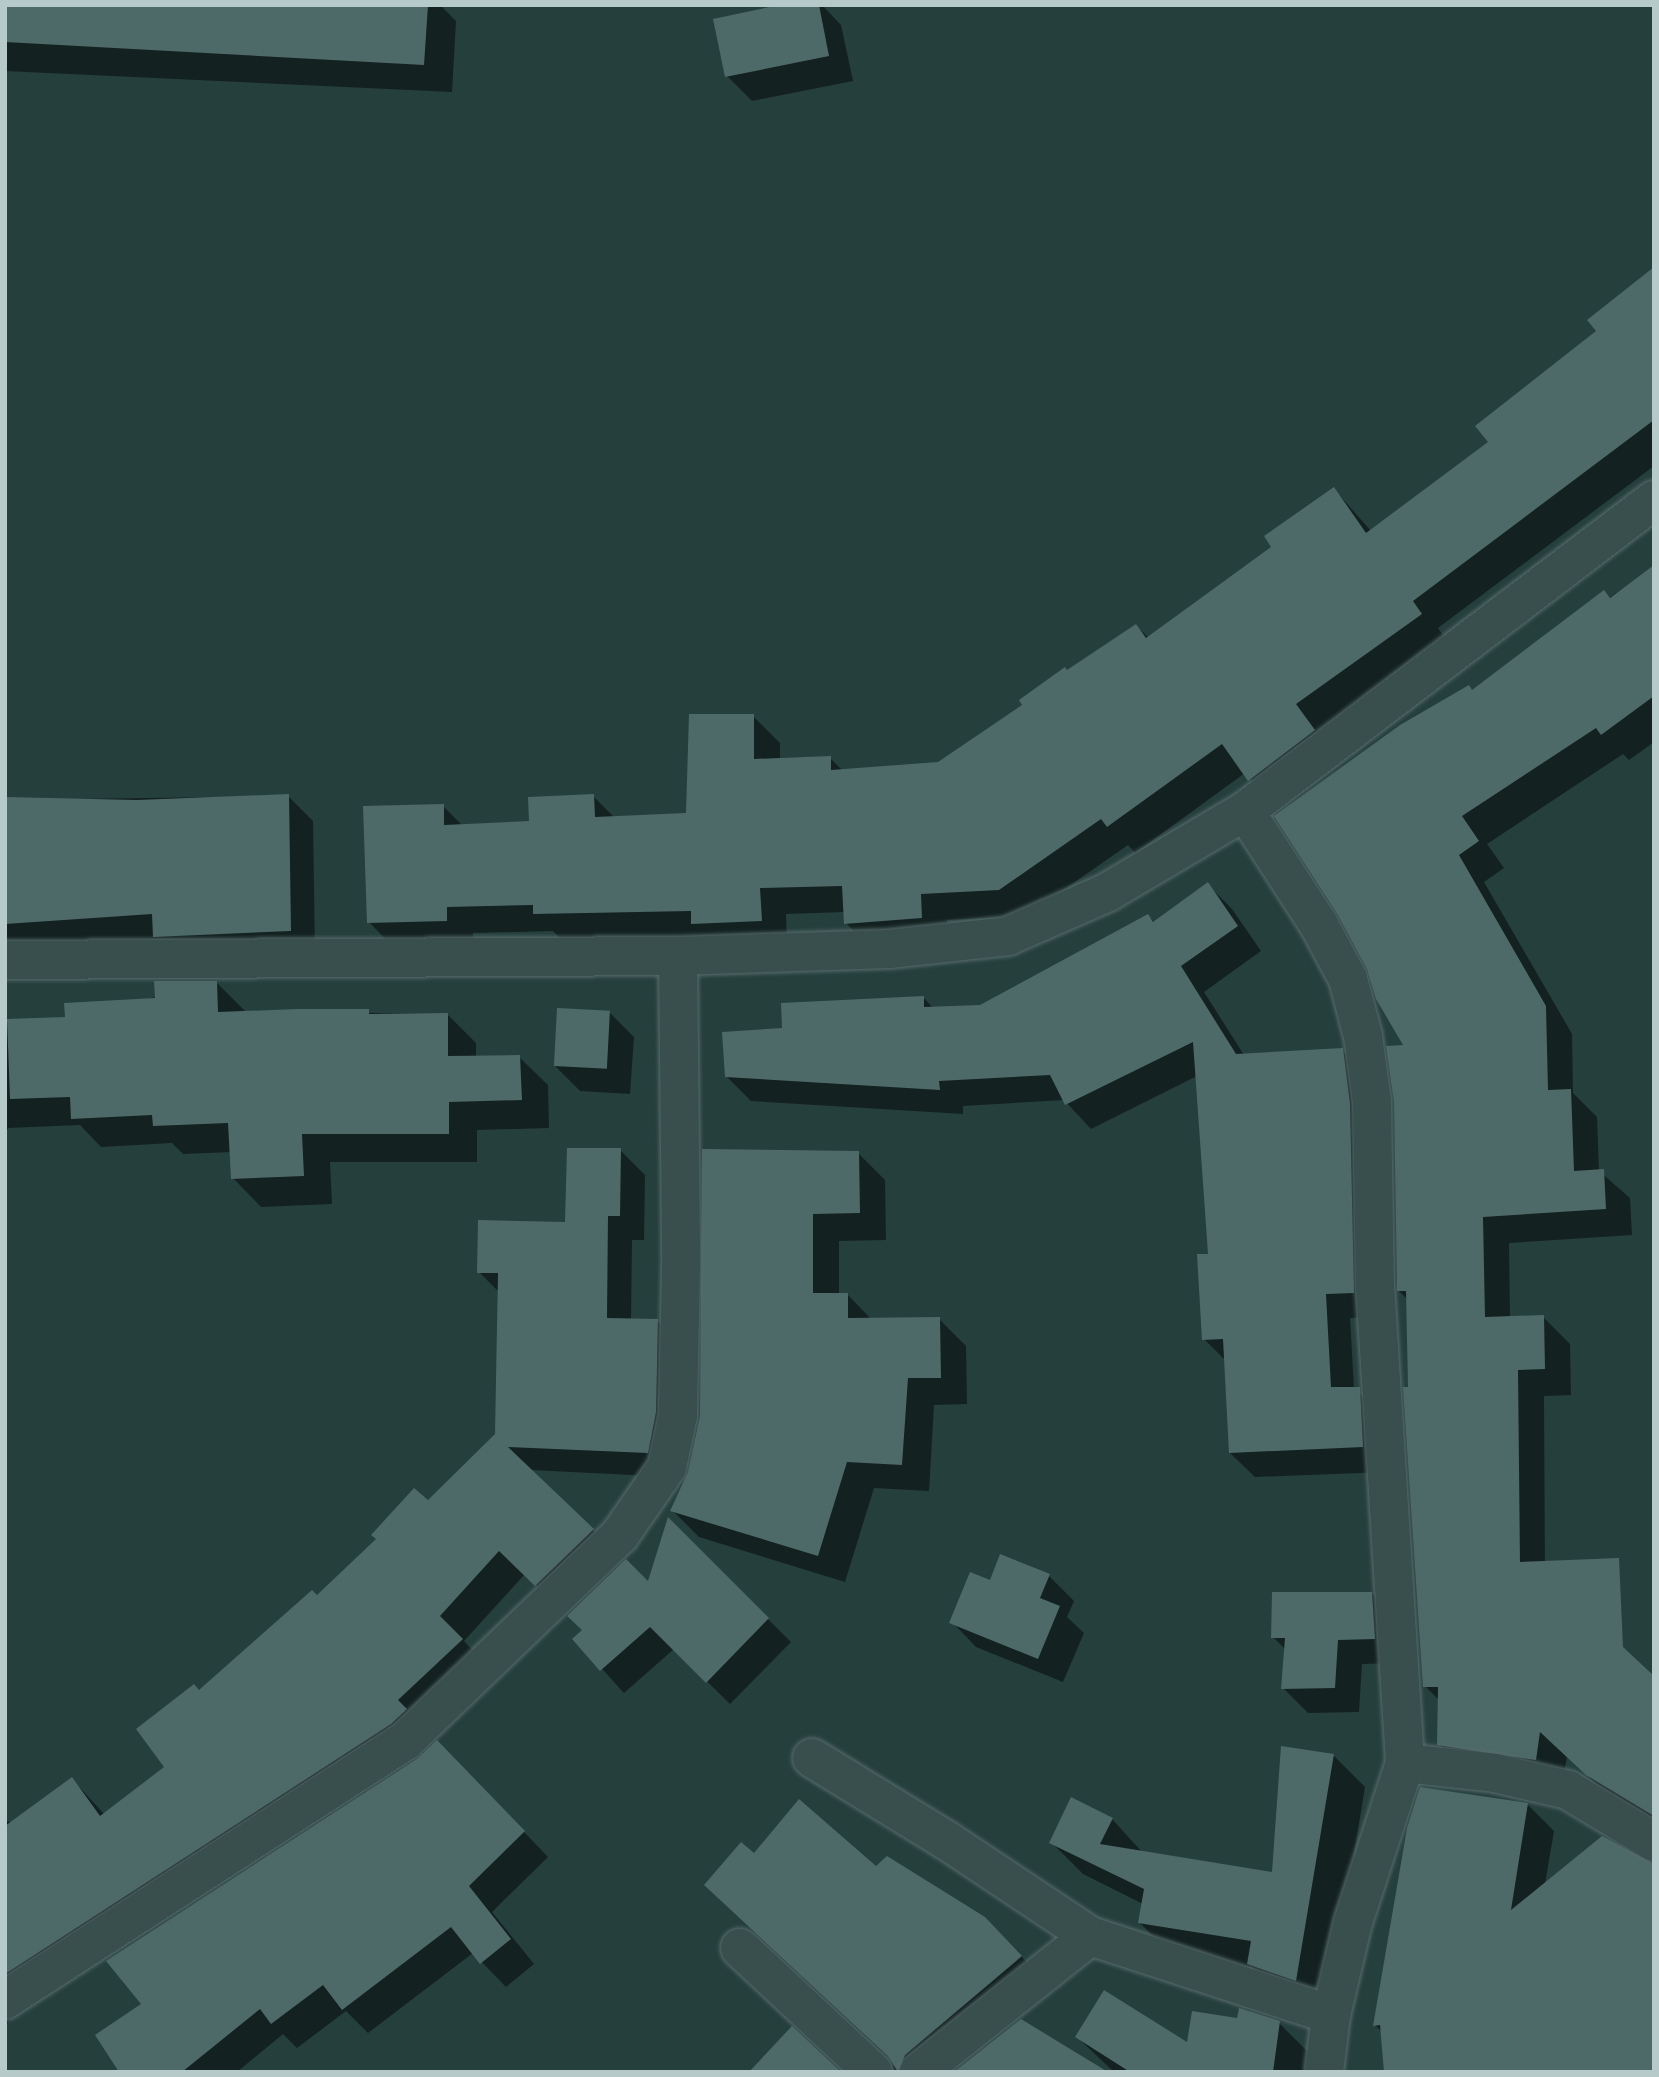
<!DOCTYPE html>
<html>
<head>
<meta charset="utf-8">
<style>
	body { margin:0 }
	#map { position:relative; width:1659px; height:2077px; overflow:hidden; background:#253f3d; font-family:"Exo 2",sans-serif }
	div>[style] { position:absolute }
	.shadow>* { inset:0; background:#0007 }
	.building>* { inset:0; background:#4d6a69; transform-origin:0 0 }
	.roads { filter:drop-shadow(0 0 2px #576d6c) drop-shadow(0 0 2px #576d6c) }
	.minor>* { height:38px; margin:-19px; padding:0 19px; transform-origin:19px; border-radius:19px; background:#394f4e }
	span { translate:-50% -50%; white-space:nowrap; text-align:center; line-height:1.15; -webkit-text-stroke:6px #1e3433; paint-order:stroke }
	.frame { position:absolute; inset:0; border:7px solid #b5cac9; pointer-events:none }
</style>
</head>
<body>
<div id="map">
	<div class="shadow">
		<i style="clip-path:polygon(5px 5px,440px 5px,456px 21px,452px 92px,5px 71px)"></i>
		<i style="clip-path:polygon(788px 5px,822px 5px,841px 25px,853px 81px,752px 101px,727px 76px)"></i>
		<i style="clip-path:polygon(1654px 280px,1654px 466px,1438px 628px,1447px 641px,1276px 806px,1245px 773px,1135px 853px,1128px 845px,1026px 916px,947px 920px,948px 944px,872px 950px,846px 923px,845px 912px,786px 914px,787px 947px,562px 940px,553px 931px,473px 933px,473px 947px,395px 949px,369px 922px,443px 806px,463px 826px,531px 823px,593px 796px,615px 818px,688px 815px,753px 716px,780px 743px,780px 760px,830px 758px,843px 771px,939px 764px,1136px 626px,1149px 638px,1274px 547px,1334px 489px,1371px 531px,1491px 443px)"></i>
		<i style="clip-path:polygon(1654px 567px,1654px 742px,1629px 760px,1623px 754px,1487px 844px,1504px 868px,1484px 882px,1572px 1034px,1573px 1093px,1597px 1117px,1599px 1171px,1630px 1198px,1632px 1235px,1509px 1243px,1510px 1318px,1543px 1317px,1570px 1344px,1571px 1395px,1544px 1396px,1545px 1576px,1654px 1692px,1654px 1825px,1615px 1802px,1567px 1756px,1562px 1786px,1466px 1771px,1439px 1744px,1439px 1700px,1425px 1686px,1408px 1300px,1399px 1291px,1406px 1046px,1473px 691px)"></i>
		<i style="clip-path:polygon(288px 796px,313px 821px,315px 955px,180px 962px,158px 940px,19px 948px,5px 941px,5px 800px)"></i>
		<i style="clip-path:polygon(1207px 884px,1232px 909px,1261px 951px,1204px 992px,1244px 1055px,1342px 1050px,1367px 1075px,1377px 1317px,1350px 1318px,1354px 1389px,1383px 1414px,1387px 1472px,1255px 1477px,1230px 1453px,1226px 1361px,1204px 1339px,1210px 1255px,1197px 1076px,1091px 1129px,1064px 1100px,963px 1106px,963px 1114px,751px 1101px,726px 1076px,784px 1030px,923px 997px,934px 1009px,980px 1007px,1148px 916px,1155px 923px)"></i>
		<i style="clip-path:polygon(216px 982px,245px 1011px,447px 1014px,476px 1043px,476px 1058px,519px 1057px,548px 1085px,549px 1128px,477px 1130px,477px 1162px,330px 1162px,332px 1204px,261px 1207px,233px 1178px,231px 1152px,183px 1154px,172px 1143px,101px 1147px,80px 1125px,8px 1128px,5px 1135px,5px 1020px,67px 1019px)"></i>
		<i style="clip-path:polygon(609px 1012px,634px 1037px,630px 1094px,580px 1091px,555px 1066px)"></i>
		<i style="clip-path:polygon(620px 1150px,645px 1175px,644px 1240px,632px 1240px,631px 1320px,657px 1321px,682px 1346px,672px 1477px,531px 1470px,618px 1555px,561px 1609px,525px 1574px,464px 1641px,486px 1665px,17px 2006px,5px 2028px,5px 1820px,12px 1823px,72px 1779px,104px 1814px,166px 1767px,200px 1692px,428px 1503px,496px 1435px,500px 1293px,479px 1272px,567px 1224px)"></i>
		<i style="clip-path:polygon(703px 1151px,858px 1153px,885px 1180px,886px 1240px,839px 1241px,839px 1294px,847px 1294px,872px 1320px,939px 1319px,966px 1346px,967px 1404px,934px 1405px,929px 1491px,874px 1488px,845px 1582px,699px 1537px,672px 1510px,690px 1473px,702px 1416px)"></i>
		<i style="clip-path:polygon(669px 1521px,791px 1642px,730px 1704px,674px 1649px,624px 1693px,575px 1639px,649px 1584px)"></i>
		<i style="clip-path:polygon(1049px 1576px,1074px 1601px,1067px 1617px,1084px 1633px,1063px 1682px,976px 1647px,952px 1622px,991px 1583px)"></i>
		<i style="clip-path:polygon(1372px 1594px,1397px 1619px,1399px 1663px,1362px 1664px,1359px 1712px,1308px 1713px,1283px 1688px,1286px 1650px,1273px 1637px)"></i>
		<i style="clip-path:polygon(1333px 1755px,1365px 1787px,1328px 2011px,1281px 1996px,1252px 1967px,1172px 1955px,1140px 1923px,1143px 1904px,1083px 1874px,1051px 1842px,1112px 1819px,1143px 1853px,1273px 1874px)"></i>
		<i style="clip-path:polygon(462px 1767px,548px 1857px,492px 1912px,534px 1964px,506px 1987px,473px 1953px,368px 2033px,346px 2011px,297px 2048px,283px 2034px,237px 2072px,122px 2072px,143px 2004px)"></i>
		<i style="clip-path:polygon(1528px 1805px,1554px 1831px,1545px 1884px,1382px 2032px,1375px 2025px)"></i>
		<i style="clip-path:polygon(754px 1855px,876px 1869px,1010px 1944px,1045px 1982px,939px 2072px,894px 2072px,890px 2057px)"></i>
		<i style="clip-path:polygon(1279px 2023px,1311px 2055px,1309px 2072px,1114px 2072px,1077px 2037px,1188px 2044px)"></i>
	</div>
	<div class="building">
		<i style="clip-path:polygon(5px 5px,428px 5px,424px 65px,5px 42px)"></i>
		<i style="clip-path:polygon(779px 5px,819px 5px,829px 56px,725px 77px,713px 19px)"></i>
		<i style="clip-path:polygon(1654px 267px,1654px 420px,1413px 601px,1422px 614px,1296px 704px,1315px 730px,1248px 781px,1222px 744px,1107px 827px,1101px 819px,999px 890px,921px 894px,922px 918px,844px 924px,842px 886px,760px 888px,762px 921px,691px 924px,691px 911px,533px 914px,533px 905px,447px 907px,447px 921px,367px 923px,363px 806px,444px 804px,444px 825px,529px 821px,528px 797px,594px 794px,595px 817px,686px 813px,689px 714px,754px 714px,754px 759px,831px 756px,831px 770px,938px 762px,1022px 705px,1019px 700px,1065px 667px,1067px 670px,1136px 624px,1146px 638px,1271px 547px,1264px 536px,1334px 487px,1366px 533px,1488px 442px,1475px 426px,1596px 331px,1587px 320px)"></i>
		<i style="clip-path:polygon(1654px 565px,1654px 696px,1601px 735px,1596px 728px,1462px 816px,1479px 841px,1459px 855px,1546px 1006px,1548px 1090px,1571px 1089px,1574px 1171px,1604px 1169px,1606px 1209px,1483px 1217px,1485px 1317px,1544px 1315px,1545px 1369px,1518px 1370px,1520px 1562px,1619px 1558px,1623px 1647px,1654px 1676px,1654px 1816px,1586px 1775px,1540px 1732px,1536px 1760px,1437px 1745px,1438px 1687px,1423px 1687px,1403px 1387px,1408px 1387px,1406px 1291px,1397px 1291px,1397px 1284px,1394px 1102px,1386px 1046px,1403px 1045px,1376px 999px,1367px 969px,1338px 915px,1274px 816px,1400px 725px,1469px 685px,1472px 690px,1604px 590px,1610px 598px)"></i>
		<i style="clip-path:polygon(289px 794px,291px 931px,153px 937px,152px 914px,5px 924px,5px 797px,137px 800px)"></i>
		<i style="clip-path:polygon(1208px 882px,1238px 926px,1181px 966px,1236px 1054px,1343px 1048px,1350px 1104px,1354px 1293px,1326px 1294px,1331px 1387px,1360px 1387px,1363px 1447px,1229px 1453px,1223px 1339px,1202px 1340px,1197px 1254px,1208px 1254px,1193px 1042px,1065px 1105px,1050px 1075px,939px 1081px,940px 1090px,725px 1077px,722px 1032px,782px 1028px,781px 1003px,924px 996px,924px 1007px,980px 1005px,1148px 914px,1153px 922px)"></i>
		<i style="clip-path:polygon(154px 981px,217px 981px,218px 1012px,297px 1009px,369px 1009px,369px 1014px,448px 1013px,448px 1056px,520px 1055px,522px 1100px,449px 1102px,449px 1134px,302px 1134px,304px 1176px,231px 1179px,228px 1123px,153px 1126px,152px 1115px,71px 1119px,70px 1097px,10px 1099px,7px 1019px,65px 1017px,64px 1003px,155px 998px)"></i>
		<i style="left:557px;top:1008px;width:53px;height:58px;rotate:3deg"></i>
		<i style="clip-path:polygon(567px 1148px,621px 1148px,620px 1216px,608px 1216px,607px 1318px,658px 1319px,656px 1412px,648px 1453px,508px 1447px,594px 1529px,535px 1586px,499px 1551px,440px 1616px,463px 1639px,398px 1700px,407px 1709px,391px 1724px,5px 1974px,5px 1826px,72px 1777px,100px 1816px,164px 1767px,136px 1729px,194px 1684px,199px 1690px,312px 1590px,317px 1595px,376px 1539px,371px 1535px,414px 1488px,428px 1500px,495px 1434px,498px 1273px,477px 1273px,478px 1220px,565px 1222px)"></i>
		<i style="clip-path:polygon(702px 1149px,859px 1151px,860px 1213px,813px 1214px,813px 1293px,848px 1293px,848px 1318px,940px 1317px,941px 1378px,908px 1378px,902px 1465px,847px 1462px,818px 1556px,670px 1511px,688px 1472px,700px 1416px)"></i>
		<i style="clip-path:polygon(668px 1517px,769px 1618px,706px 1683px,650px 1627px,600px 1671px,572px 1639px,582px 1630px,567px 1616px,626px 1559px,648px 1581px)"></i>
		<i style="clip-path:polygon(1000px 1554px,1050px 1574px,1040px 1598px,1060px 1606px,1038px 1659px,949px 1623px,970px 1572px,990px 1580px)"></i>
		<i style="clip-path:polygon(1272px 1592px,1372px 1592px,1375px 1639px,1338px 1640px,1335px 1688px,1281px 1689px,1285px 1638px,1271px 1638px)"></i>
		<i style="clip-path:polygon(437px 1740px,525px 1831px,469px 1886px,511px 1939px,480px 1964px,451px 1927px,342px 2010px,323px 1985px,271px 2024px,260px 2009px,182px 2072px,119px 2072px,95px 2035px,141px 2004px,106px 1961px,417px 1759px)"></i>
		<i style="clip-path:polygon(1281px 1746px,1334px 1754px,1296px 1981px,1247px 1964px,1251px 1941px,1138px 1923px,1144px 1889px,1049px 1843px,1071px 1797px,1113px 1818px,1100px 1844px,1272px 1872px)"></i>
		<i style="clip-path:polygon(1420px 1787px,1528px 1803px,1511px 1910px,1602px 1836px,1654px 1864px,1654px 2072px,1384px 2072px,1380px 2025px,1373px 2026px,1407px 1828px)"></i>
		<i style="clip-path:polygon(799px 1799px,876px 1866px,887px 1856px,985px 1917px,1022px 1956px,905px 2055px,898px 2072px,888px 2056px,704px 1885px,741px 1842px,754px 1853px)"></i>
		<i style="clip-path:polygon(1104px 1990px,1187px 2042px,1192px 2011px,1237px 2018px,1239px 2008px,1280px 2021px,1273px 2072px,1130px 2072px,1075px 2037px)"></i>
		<i style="clip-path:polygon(1021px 2019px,1108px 2072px,954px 2072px)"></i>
		<i style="clip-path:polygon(792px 2026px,841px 2072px,749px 2072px)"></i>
	</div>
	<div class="roads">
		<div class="minor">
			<i style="left:1245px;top:811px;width:136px;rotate:57deg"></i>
			<i style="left:1319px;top:925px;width:61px;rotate:61.8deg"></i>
			<i style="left:1348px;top:979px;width:59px;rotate:75.3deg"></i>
			<i style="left:1363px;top:1036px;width:67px;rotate:82.2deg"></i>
			<i style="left:1372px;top:1102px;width:183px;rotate:89.1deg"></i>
			<i style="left:1375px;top:1285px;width:479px;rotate:86.4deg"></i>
			<i style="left:1405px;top:1763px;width:167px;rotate:108.1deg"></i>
			<i style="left:1353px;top:1922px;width:96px;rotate:103.3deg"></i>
			<i style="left:1331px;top:2015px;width:57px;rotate:97deg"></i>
			<i style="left:678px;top:956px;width:211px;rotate:-1.9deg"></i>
			<i style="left:889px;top:949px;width:120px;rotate:-6.2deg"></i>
			<i style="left:1008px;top:936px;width:109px;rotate:-23.7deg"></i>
			<i style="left:1108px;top:892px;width:159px;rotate:-30.6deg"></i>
			<i style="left:1245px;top:811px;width:514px;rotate:-37.25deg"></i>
			<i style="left:5px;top:960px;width:673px;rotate:-0.34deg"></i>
			<i style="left:678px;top:956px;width:311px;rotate:89.4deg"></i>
			<i style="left:681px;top:1267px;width:148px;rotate:91.2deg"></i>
			<i style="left:678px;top:1415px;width:53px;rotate:101.9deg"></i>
			<i style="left:667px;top:1467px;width:83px;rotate:124.7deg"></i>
			<i style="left:620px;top:1535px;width:298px;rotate:136.2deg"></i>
			<i style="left:405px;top:1741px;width:477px;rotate:147.1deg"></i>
			<i style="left:812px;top:1758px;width:157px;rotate:31.5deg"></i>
			<i style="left:946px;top:1840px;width:173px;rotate:33.7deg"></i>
			<i style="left:1090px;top:1936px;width:254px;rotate:18.1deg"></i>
			<i style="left:1405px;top:1763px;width:91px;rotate:6.3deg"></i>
			<i style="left:1495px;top:1773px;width:75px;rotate:13.1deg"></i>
			<i style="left:1568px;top:1790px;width:100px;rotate:31.2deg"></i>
			<i style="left:740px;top:1948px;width:182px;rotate:43deg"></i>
			<i style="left:919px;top:2072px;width:218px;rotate:-38.5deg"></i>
		</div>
	</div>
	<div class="frame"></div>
</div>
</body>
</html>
